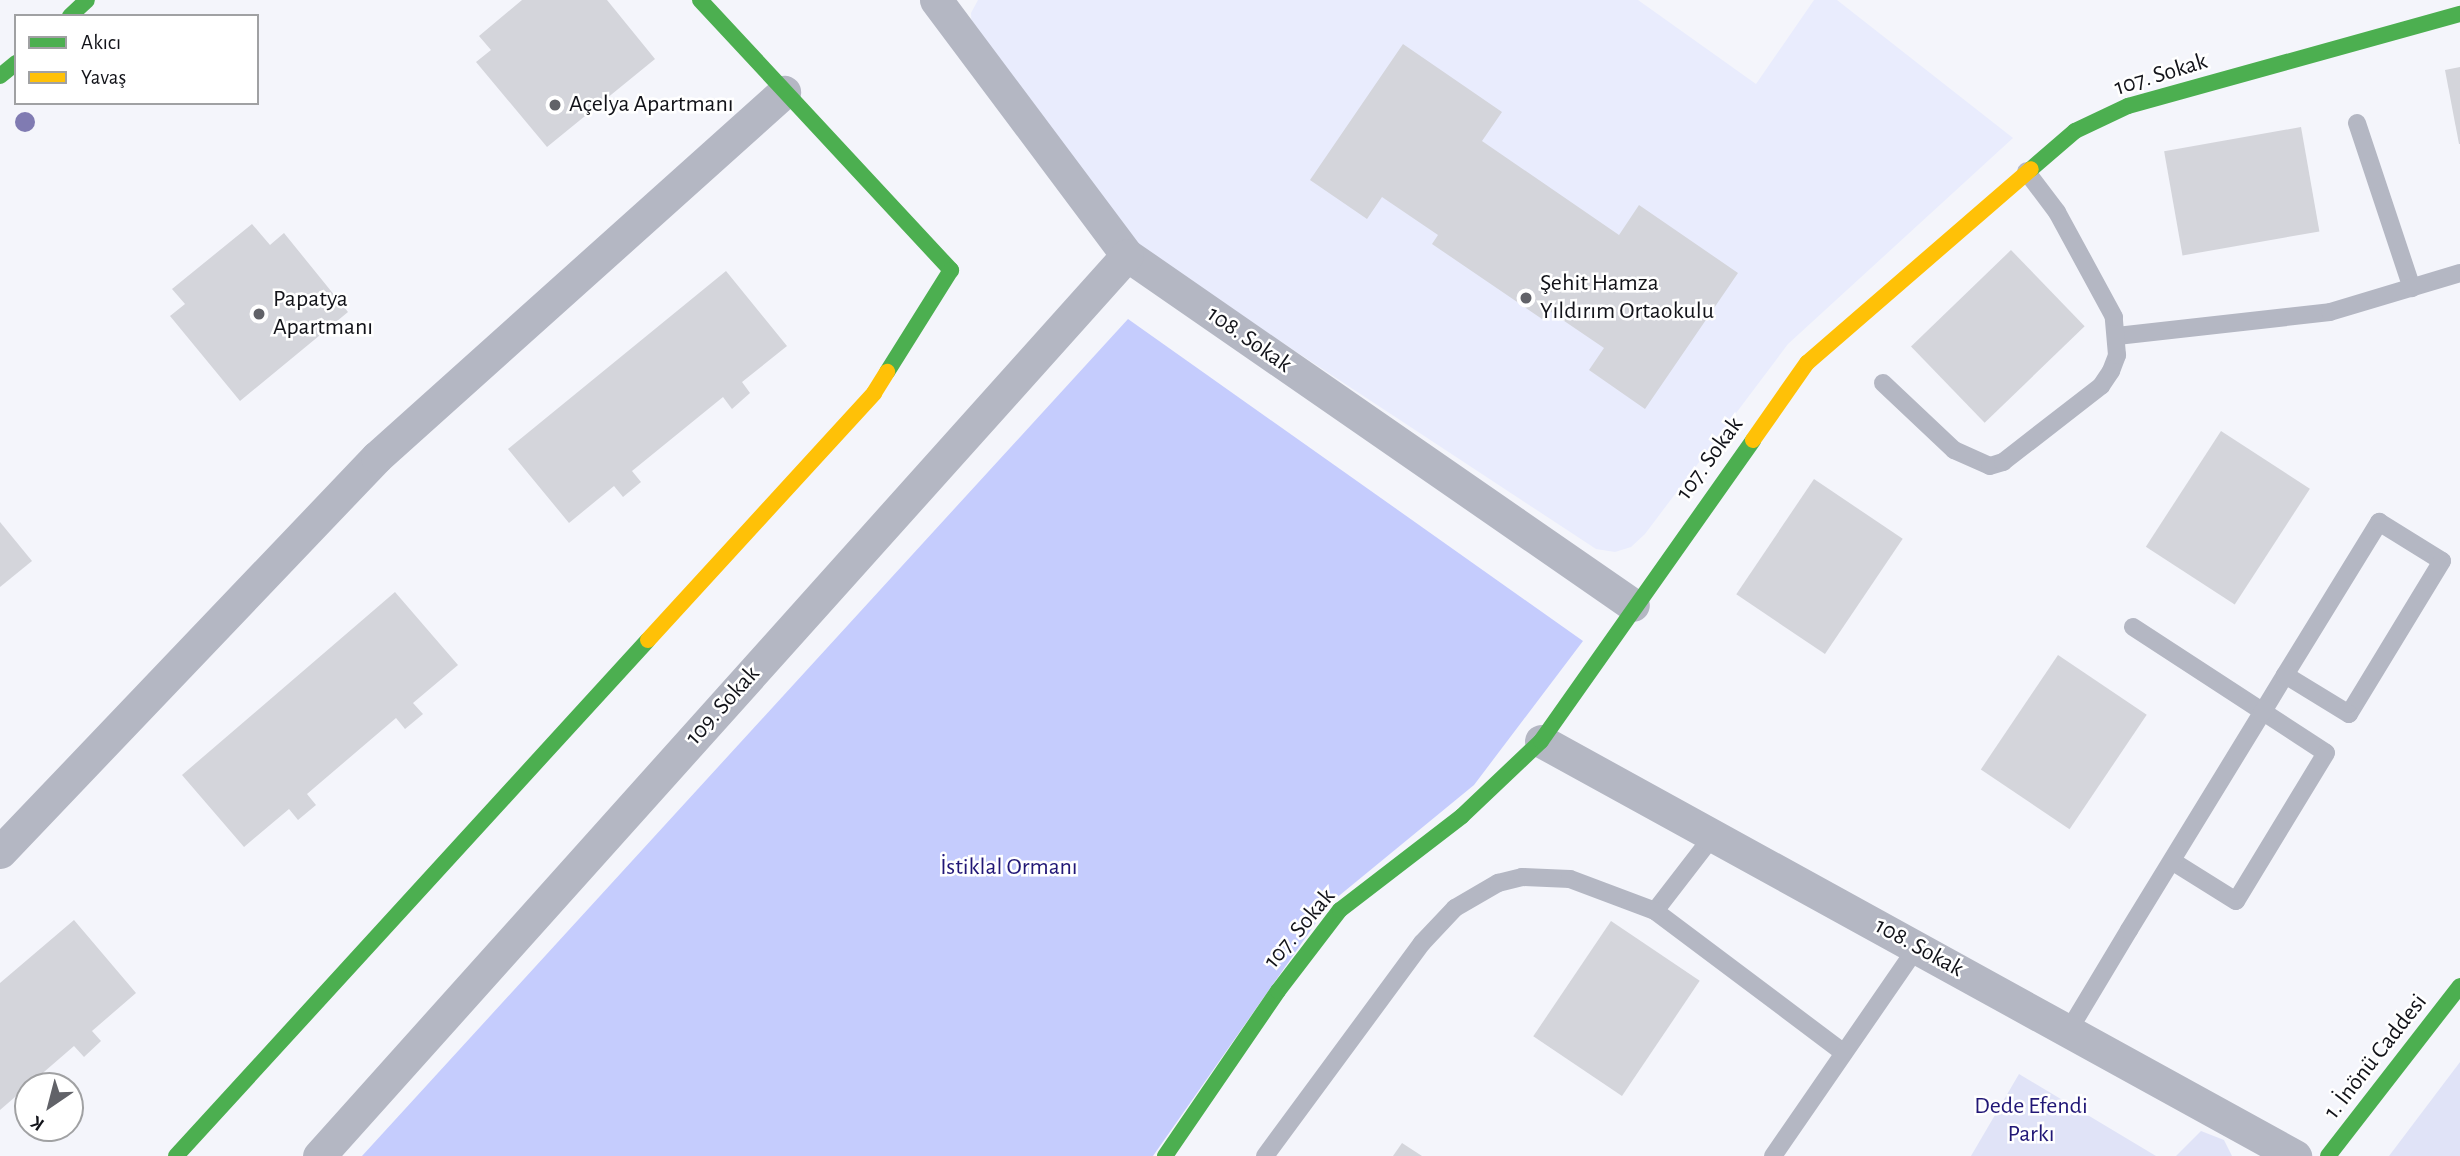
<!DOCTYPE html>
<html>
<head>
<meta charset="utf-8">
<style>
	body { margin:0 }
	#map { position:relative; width:2460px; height:1156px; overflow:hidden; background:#f4f5fb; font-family:"Alegreya Sans",sans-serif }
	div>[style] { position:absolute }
	.built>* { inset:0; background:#e9ecfd }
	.green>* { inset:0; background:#e0e3f7 }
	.forest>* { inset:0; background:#c5ccfd }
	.building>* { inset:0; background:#d4d5db; transform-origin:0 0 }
	.lane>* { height:18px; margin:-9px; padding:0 9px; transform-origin:9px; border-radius:9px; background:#b4b7c3 }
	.street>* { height:33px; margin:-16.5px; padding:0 16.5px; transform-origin:16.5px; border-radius:16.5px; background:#b4b7c3 }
	.fast>* { height:16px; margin:-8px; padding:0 8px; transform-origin:8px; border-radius:8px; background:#4caf50 }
	.slow>* { height:16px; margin:-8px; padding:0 8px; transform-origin:8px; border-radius:8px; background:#ffc107 }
	.trees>* { width:20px; height:20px; margin:-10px; border-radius:50%; background:#807bb2 }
	.dots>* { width:19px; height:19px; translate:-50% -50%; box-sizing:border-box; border:4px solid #fff; border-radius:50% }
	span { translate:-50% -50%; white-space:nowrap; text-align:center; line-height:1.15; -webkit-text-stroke:5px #fff; paint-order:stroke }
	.street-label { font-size:24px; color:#121319 }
	.poi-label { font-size:24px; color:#121319 }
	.left { translate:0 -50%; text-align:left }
	.park-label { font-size:24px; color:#211776 }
	.legend { position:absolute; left:14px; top:14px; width:245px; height:91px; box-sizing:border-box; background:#fff; border:2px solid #a0a1a3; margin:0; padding:9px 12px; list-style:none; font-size:21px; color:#121319 }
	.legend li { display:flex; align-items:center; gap:14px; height:35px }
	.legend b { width:35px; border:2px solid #a0a1a3 }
	.north { position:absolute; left:14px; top:1072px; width:70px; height:70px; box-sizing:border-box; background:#fff; border:2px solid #a0a1a3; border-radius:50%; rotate:215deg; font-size:19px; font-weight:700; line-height:28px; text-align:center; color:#121319 }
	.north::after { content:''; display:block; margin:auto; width:24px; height:32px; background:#616268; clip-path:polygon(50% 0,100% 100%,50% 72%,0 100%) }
</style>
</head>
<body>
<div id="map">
	<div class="built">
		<i style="clip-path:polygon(978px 0,1638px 0,1756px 84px,1814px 0,1837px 0,2013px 138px,1788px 344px,1645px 534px,1631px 547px,1615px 552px,1596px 549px,1146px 253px,972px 31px,971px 13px)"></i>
	</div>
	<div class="green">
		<i style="clip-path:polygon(2460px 1062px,2460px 1156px,2389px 1156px)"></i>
		<i style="clip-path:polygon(2019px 1074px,2156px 1156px,1971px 1156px)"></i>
		<i style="clip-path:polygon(2201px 1131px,2224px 1140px,2232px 1156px,2176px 1156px)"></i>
	</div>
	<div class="forest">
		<i style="clip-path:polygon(1128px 319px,1583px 641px,1474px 785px,1329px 904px,1153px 1156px,362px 1156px)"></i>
	</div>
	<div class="building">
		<i style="clip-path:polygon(522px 0,607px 0,655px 59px,547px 147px,476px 62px,491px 50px,479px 36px)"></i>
		<i style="clip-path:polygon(1403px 44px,1502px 112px,1482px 141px,1619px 235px,1639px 205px,1738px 273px,1645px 409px,1589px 370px,1604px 348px,1548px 310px,1542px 319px,1432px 244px,1438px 235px,1382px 197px,1367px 219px,1310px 180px)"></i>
		<i style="clip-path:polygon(2460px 67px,2460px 144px,2459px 144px,2445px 70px)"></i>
		<i style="left:2301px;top:127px;width:106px;height:139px;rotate:80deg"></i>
		<i style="clip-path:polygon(252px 224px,270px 245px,284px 233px,348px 312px,240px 401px,170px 316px,185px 304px,172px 289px)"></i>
		<i style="left:2011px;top:250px;width:106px;height:139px;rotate:46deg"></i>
		<i style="clip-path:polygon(726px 271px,787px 346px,742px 382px,750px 393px,732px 409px,723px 397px,632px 471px,641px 482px,623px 497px,614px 486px,569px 523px,508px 449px)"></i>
		<i style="left:2221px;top:431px;width:106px;height:138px;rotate:33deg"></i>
		<i style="left:1814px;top:479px;width:107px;height:139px;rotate:34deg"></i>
		<i style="clip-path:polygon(0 522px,32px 561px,0 587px)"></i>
		<i style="clip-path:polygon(395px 592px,458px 665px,413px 703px,423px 714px,405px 729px,396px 718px,307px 794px,316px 805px,298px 820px,289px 809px,244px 847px,182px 775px)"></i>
		<i style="left:2058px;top:655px;width:107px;height:138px;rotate:34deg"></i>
		<i style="clip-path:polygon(74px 920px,136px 993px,92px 1031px,101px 1041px,84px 1057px,74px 1046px,0 1110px,0 983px)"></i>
		<i style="left:1611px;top:921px;width:107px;height:139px;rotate:34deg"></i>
		<i style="clip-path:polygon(1402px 1143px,1422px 1156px,1393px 1156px)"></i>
	</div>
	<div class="lane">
		<i style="left:2357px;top:123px;width:174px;rotate:71.6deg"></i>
		<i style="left:2117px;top:336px;width:214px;rotate:-6.4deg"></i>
		<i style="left:2330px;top:312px;width:136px;rotate:-16.7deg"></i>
		<i style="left:1883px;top:383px;width:98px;rotate:43.3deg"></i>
		<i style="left:1954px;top:450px;width:39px;rotate:24deg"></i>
		<i style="left:1990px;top:466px;width:14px;rotate:-17deg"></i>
		<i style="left:2003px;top:462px;width:124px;rotate:-37.8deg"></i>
		<i style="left:2101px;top:386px;width:18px;rotate:-56deg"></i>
		<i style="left:2111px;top:371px;width:17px;rotate:-69deg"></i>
		<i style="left:2117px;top:355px;width:38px;rotate:-95deg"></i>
		<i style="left:2114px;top:317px;width:119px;rotate:-118.5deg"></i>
		<i style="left:2057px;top:212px;width:51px;rotate:-127.1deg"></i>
		<i style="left:2133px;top:627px;width:230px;rotate:33.1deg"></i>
		<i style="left:2326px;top:753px;width:173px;rotate:121.3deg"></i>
		<i style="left:2236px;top:901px;width:75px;rotate:-148deg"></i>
		<i style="left:1655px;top:911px;width:95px;rotate:-52.3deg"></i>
		<i style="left:2069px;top:1030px;width:117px;rotate:-59deg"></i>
		<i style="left:2129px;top:930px;width:255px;rotate:-58.5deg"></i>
		<i style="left:2262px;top:713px;width:44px;rotate:-58.8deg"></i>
		<i style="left:2285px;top:675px;width:180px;rotate:-58.4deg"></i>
		<i style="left:2379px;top:522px;width:74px;rotate:31.8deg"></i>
		<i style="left:2442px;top:561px;width:179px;rotate:121.3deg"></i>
		<i style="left:2349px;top:714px;width:75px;rotate:-148.6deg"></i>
		<i style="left:1265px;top:1156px;width:265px;rotate:-53.6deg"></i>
		<i style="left:1422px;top:943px;width:48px;rotate:-46.7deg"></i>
		<i style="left:1455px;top:908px;width:50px;rotate:-30.2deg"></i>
		<i style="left:1498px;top:883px;width:25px;rotate:-14deg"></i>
		<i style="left:1522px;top:877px;width:48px;rotate:2.4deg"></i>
		<i style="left:1570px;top:879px;width:91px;rotate:20.6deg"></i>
		<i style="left:1655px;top:911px;width:236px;rotate:36.9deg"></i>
		<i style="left:1773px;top:1156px;width:254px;rotate:-55.4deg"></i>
	</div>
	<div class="street">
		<i style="left:936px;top:0;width:319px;rotate:53.2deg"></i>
		<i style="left:1127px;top:255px;width:615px;rotate:34.67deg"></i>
		<i style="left:1541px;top:741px;width:861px;rotate:28.83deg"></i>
		<i style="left:0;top:852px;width:546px;rotate:-46.34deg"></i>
		<i style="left:377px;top:457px;width:547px;rotate:-41.89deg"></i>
		<i style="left:319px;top:1156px;width:1210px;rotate:-48.11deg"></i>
	</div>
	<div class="fast">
		<i style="left:700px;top:0;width:369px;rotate:47.1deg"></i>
		<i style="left:951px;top:270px;width:120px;rotate:122.1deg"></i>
		<i style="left:70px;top:16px;width:23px;rotate:-43deg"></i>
		<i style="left:0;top:76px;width:21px;rotate:-39deg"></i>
		<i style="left:2031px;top:169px;width:58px;rotate:-40.8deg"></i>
		<i style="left:2075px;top:131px;width:59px;rotate:-25.3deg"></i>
		<i style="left:2128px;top:106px;width:345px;rotate:-15.5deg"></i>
		<i style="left:176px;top:1156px;width:699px;rotate:-47.55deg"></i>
		<i style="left:1165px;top:1156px;width:200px;rotate:-55.6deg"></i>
		<i style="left:1278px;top:991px;width:102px;rotate:-52.6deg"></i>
		<i style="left:1340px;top:910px;width:154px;rotate:-37.6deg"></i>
		<i style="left:1462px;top:816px;width:109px;rotate:-43.5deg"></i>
		<i style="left:1541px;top:741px;width:368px;rotate:-54.8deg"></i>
		<i style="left:2328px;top:1156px;width:215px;rotate:-52.2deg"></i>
	</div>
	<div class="slow">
		<i style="left:1753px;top:440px;width:94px;rotate:-55deg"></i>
		<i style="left:1807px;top:363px;width:296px;rotate:-40.9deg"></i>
		<i style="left:648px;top:640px;width:335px;rotate:-47.5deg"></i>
		<i style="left:874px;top:393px;width:25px;rotate:-58deg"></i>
	</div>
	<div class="trees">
		<i style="left:25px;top:122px"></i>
	</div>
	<div class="dots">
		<i style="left:555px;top:105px;background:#616268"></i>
		<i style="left:1526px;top:298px;background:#616268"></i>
		<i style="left:259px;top:314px;background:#616268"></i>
	</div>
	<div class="street-label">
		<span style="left:2161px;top:75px;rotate:-17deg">107. Sokak</span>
		<span style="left:1249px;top:340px;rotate:35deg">108. Sokak</span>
		<span style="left:1710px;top:459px;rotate:-54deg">107. Sokak</span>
		<span style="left:723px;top:706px;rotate:-48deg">109. Sokak</span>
		<span style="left:1300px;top:929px;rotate:-50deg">107. Sokak</span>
		<span style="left:1919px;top:948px;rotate:29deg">108. Sokak</span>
		<span style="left:2376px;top:1057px;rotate:-52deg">1. İnönü Caddesi</span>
	</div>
	<div class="poi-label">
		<span class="left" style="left:569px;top:105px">Açelya Apartmanı</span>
		<span class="left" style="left:1540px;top:298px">Şehit Hamza<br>Yıldırım Ortaokulu</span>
		<span class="left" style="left:273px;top:314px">Papatya<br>Apartmanı</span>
	</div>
	<div class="park-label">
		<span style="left:1009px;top:868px">İstiklal Ormanı</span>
		<span style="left:2031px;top:1121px">Dede Efendi<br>Parkı</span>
	</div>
	<ul class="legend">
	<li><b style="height:9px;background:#4caf50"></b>Akıcı</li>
	<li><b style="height:9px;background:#ffc107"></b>Yavaş</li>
	</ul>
	<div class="north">K</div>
</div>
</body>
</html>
